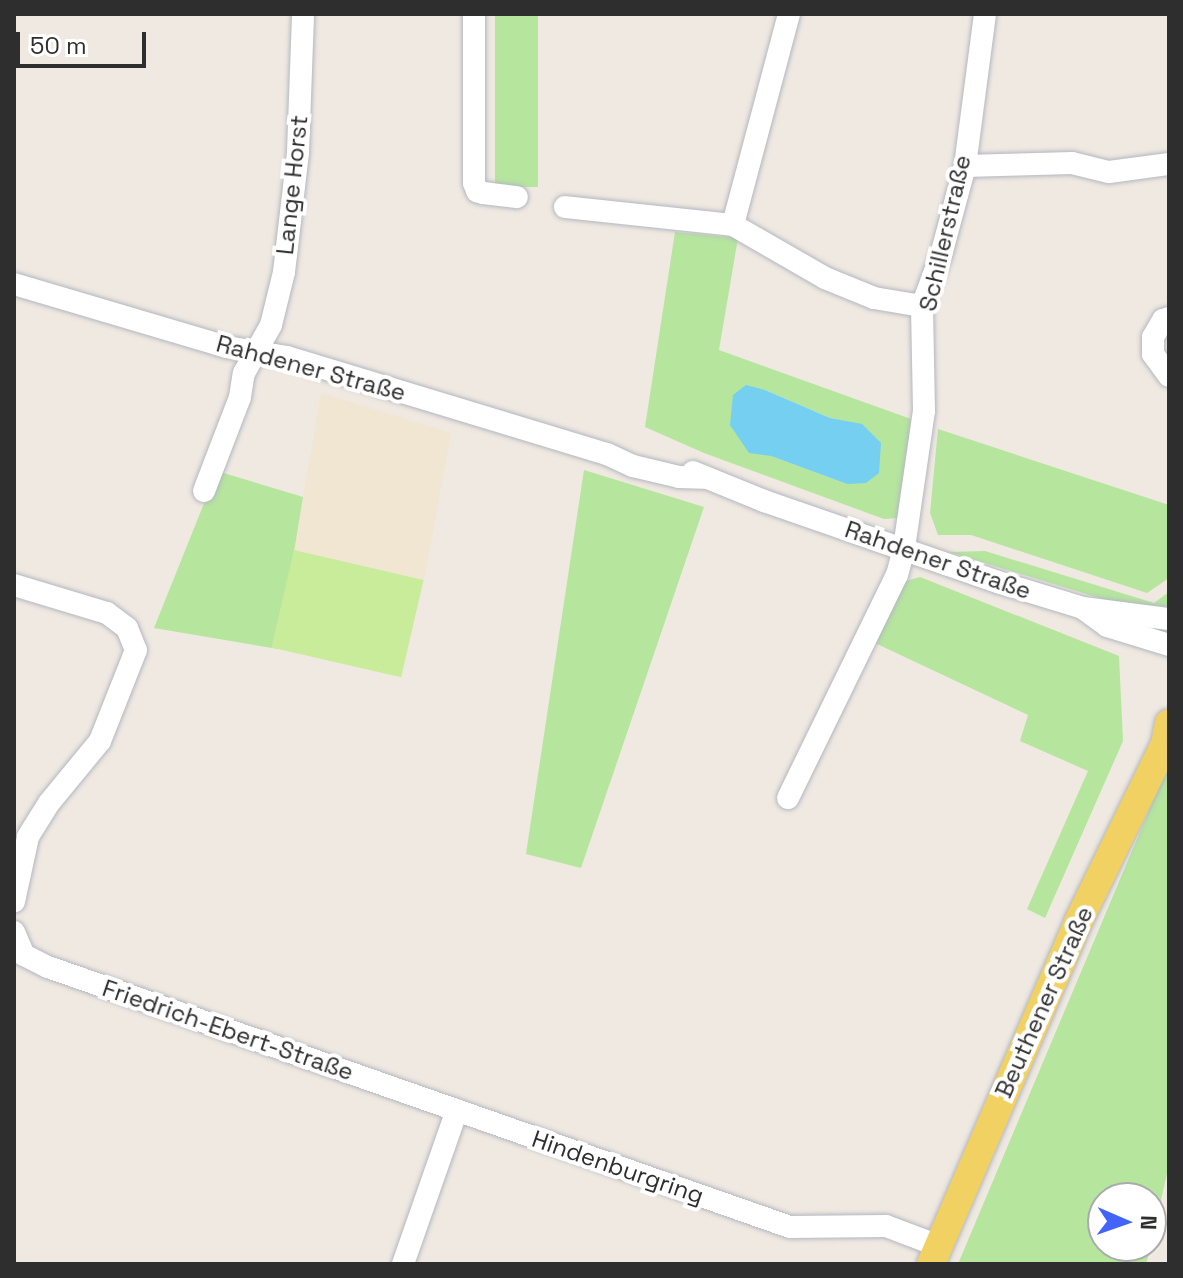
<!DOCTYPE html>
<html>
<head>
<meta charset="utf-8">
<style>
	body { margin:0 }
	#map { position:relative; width:1183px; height:1278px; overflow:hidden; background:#efe9e1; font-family:"Space Grotesk",sans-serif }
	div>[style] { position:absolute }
	.education>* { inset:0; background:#f0e6d1 }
	.green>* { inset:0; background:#b6e59e; transform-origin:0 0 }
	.pitch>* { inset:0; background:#c9ec9a; transform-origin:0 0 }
	.water>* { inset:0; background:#75cff0 }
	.roads { filter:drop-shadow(0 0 2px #b4b7c1) drop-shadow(0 0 2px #b4b7c1) }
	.minor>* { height:22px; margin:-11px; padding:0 11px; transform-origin:11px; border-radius:11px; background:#fff }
	.major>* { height:28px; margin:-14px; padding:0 14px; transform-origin:14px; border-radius:14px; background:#f2d163 }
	span { translate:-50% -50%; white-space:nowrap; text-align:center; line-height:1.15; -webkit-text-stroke:8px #fff; paint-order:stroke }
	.street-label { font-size:24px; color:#2e2e2e }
	.frame { position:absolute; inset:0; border:16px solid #2e2e2e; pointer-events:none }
	.north { position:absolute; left:1087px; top:1182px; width:80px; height:80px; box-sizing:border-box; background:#fff; border:2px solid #ababab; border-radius:50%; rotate:92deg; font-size:22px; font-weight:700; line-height:32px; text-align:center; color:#2e2e2e }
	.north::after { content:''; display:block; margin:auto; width:28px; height:36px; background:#4264fb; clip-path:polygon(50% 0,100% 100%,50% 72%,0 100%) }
	.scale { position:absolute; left:16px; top:32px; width:130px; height:36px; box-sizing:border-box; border:4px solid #2e2e2e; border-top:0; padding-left:10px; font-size:24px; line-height:28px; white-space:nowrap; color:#2e2e2e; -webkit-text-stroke:6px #fff; paint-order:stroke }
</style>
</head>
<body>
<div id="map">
	<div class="education">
		<i style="clip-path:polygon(321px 393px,451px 433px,424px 580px,294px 550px)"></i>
	</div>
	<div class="green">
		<i style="left:495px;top:14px;width:43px;height:173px"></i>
		<i style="clip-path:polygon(evenodd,675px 232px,738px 238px,719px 350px,911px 419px,899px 518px,884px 519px,704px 453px,645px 427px,675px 232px,765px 390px,830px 418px,862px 425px,847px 484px,771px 456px,765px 390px)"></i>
		<i style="clip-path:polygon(938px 429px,1169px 505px,1169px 578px,1147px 593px,971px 535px,938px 535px,930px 513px)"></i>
		<i style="clip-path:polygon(584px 470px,704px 507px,581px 868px,526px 854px)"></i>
		<i style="clip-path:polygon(217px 471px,303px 497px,278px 649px,154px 628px)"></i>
		<i style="clip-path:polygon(985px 551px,1154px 603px,1169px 592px,1169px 607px,1109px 601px,949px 552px)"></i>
		<i style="clip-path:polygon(920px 577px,1119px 656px,1123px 741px,1045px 918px,1027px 909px,1088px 771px,1020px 741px,1028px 715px,875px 643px,906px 581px)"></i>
		<i style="clip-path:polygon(1169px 763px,1169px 1165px,1151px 1244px,1151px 1198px,1103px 1198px,1103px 1246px,1151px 1246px,1146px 1264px,958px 1264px)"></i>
	</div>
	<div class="pitch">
		<i style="left:294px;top:550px;width:133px;height:100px;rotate:13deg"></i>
	</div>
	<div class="water">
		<i style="clip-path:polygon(746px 385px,765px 390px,830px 418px,862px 424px,881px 443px,879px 473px,866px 483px,847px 484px,771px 456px,749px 453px,730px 425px,733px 395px)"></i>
	</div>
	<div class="roads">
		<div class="minor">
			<i style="left:474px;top:14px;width:169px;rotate:90deg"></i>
			<i style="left:474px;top:183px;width:9px;rotate:69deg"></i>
			<i style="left:477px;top:191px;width:6px;rotate:18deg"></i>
			<i style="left:483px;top:193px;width:34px;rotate:7deg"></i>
			<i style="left:789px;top:14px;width:218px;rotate:104.9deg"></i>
			<i style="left:733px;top:225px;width:106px;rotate:29.9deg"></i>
			<i style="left:825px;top:278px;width:53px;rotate:22.2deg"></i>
			<i style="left:874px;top:298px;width:49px;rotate:9.5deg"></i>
			<i style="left:965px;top:166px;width:107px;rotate:-1.6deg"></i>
			<i style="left:1072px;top:163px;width:38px;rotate:14deg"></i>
			<i style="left:1109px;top:172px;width:61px;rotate:-7.6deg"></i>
			<i style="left:565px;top:207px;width:169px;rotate:6.1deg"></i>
			<i style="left:14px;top:284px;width:222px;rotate:16.5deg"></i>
			<i style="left:227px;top:347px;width:61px;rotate:9.5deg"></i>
			<i style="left:287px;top:357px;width:334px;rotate:16.9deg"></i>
			<i style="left:607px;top:454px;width:29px;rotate:25deg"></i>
			<i style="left:633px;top:466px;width:47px;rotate:13.4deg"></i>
			<i style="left:679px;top:477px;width:24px;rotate:2deg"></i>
			<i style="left:1169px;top:318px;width:6px;rotate:162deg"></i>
			<i style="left:1163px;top:320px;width:20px;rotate:120deg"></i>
			<i style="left:1153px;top:337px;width:17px;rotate:90deg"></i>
			<i style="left:1153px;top:354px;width:27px;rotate:54deg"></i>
			<i style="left:693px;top:472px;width:77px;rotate:22.2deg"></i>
			<i style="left:764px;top:501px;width:248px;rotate:19.1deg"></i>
			<i style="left:998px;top:582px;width:89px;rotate:17deg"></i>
			<i style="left:1083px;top:608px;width:87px;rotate:7.3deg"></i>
			<i style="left:204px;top:491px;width:101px;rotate:-69deg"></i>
			<i style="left:240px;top:397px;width:24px;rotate:-81deg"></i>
			<i style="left:244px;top:373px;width:55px;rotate:-60.6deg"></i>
			<i style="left:271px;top:325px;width:55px;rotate:-76.2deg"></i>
			<i style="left:284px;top:272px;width:121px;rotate:-83.3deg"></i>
			<i style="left:298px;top:152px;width:138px;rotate:-87.9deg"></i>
			<i style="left:14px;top:585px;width:97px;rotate:16.8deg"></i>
			<i style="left:107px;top:613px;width:25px;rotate:37deg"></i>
			<i style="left:127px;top:628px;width:24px;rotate:68deg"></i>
			<i style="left:136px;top:650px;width:98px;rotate:111.6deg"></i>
			<i style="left:100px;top:741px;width:80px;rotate:129.4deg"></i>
			<i style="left:49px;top:803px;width:40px;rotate:122deg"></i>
			<i style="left:28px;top:837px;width:66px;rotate:102.2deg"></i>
			<i style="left:1084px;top:609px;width:29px;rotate:36deg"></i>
			<i style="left:1107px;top:626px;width:65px;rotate:17deg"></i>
			<i style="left:788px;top:798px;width:248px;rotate:-64deg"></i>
			<i style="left:897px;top:575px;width:28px;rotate:-75deg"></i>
			<i style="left:904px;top:548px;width:138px;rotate:-81.7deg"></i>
			<i style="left:924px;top:411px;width:105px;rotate:-91.1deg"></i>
			<i style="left:922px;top:306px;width:54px;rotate:-69.6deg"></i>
			<i style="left:941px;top:255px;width:92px;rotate:-74.9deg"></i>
			<i style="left:965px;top:166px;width:153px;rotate:-82.5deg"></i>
			<i style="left:14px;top:932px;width:25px;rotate:67deg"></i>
			<i style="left:24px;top:955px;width:27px;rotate:27deg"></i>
			<i style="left:48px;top:967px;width:786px;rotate:19.31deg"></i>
			<i style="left:790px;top:1227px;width:96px;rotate:-0.6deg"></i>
			<i style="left:886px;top:1226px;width:57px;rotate:20.7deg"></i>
			<i style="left:403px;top:1264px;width:163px;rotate:-70.7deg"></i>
		</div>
		<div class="major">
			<i style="left:931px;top:1264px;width:372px;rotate:-66.7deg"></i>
			<i style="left:1078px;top:922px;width:198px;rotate:-64deg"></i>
			<i style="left:1165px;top:744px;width:21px;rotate:-79deg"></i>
		</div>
	</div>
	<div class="street-label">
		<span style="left:292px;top:185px;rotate:-84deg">Lange Horst</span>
		<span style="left:945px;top:233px;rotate:-77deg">Schillerstraße</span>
		<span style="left:311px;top:368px;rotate:15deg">Rahdener Straße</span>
		<span style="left:938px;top:560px;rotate:19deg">Rahdener Straße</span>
		<span style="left:1044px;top:1002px;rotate:-66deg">Beuthener Straße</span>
		<span style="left:228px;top:1030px;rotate:19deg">Friedrich-Ebert-Straße</span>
		<span style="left:618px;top:1167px;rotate:19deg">Hindenburgring</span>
	</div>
	<div class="frame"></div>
	<div class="north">N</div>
	<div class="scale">50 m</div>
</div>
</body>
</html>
